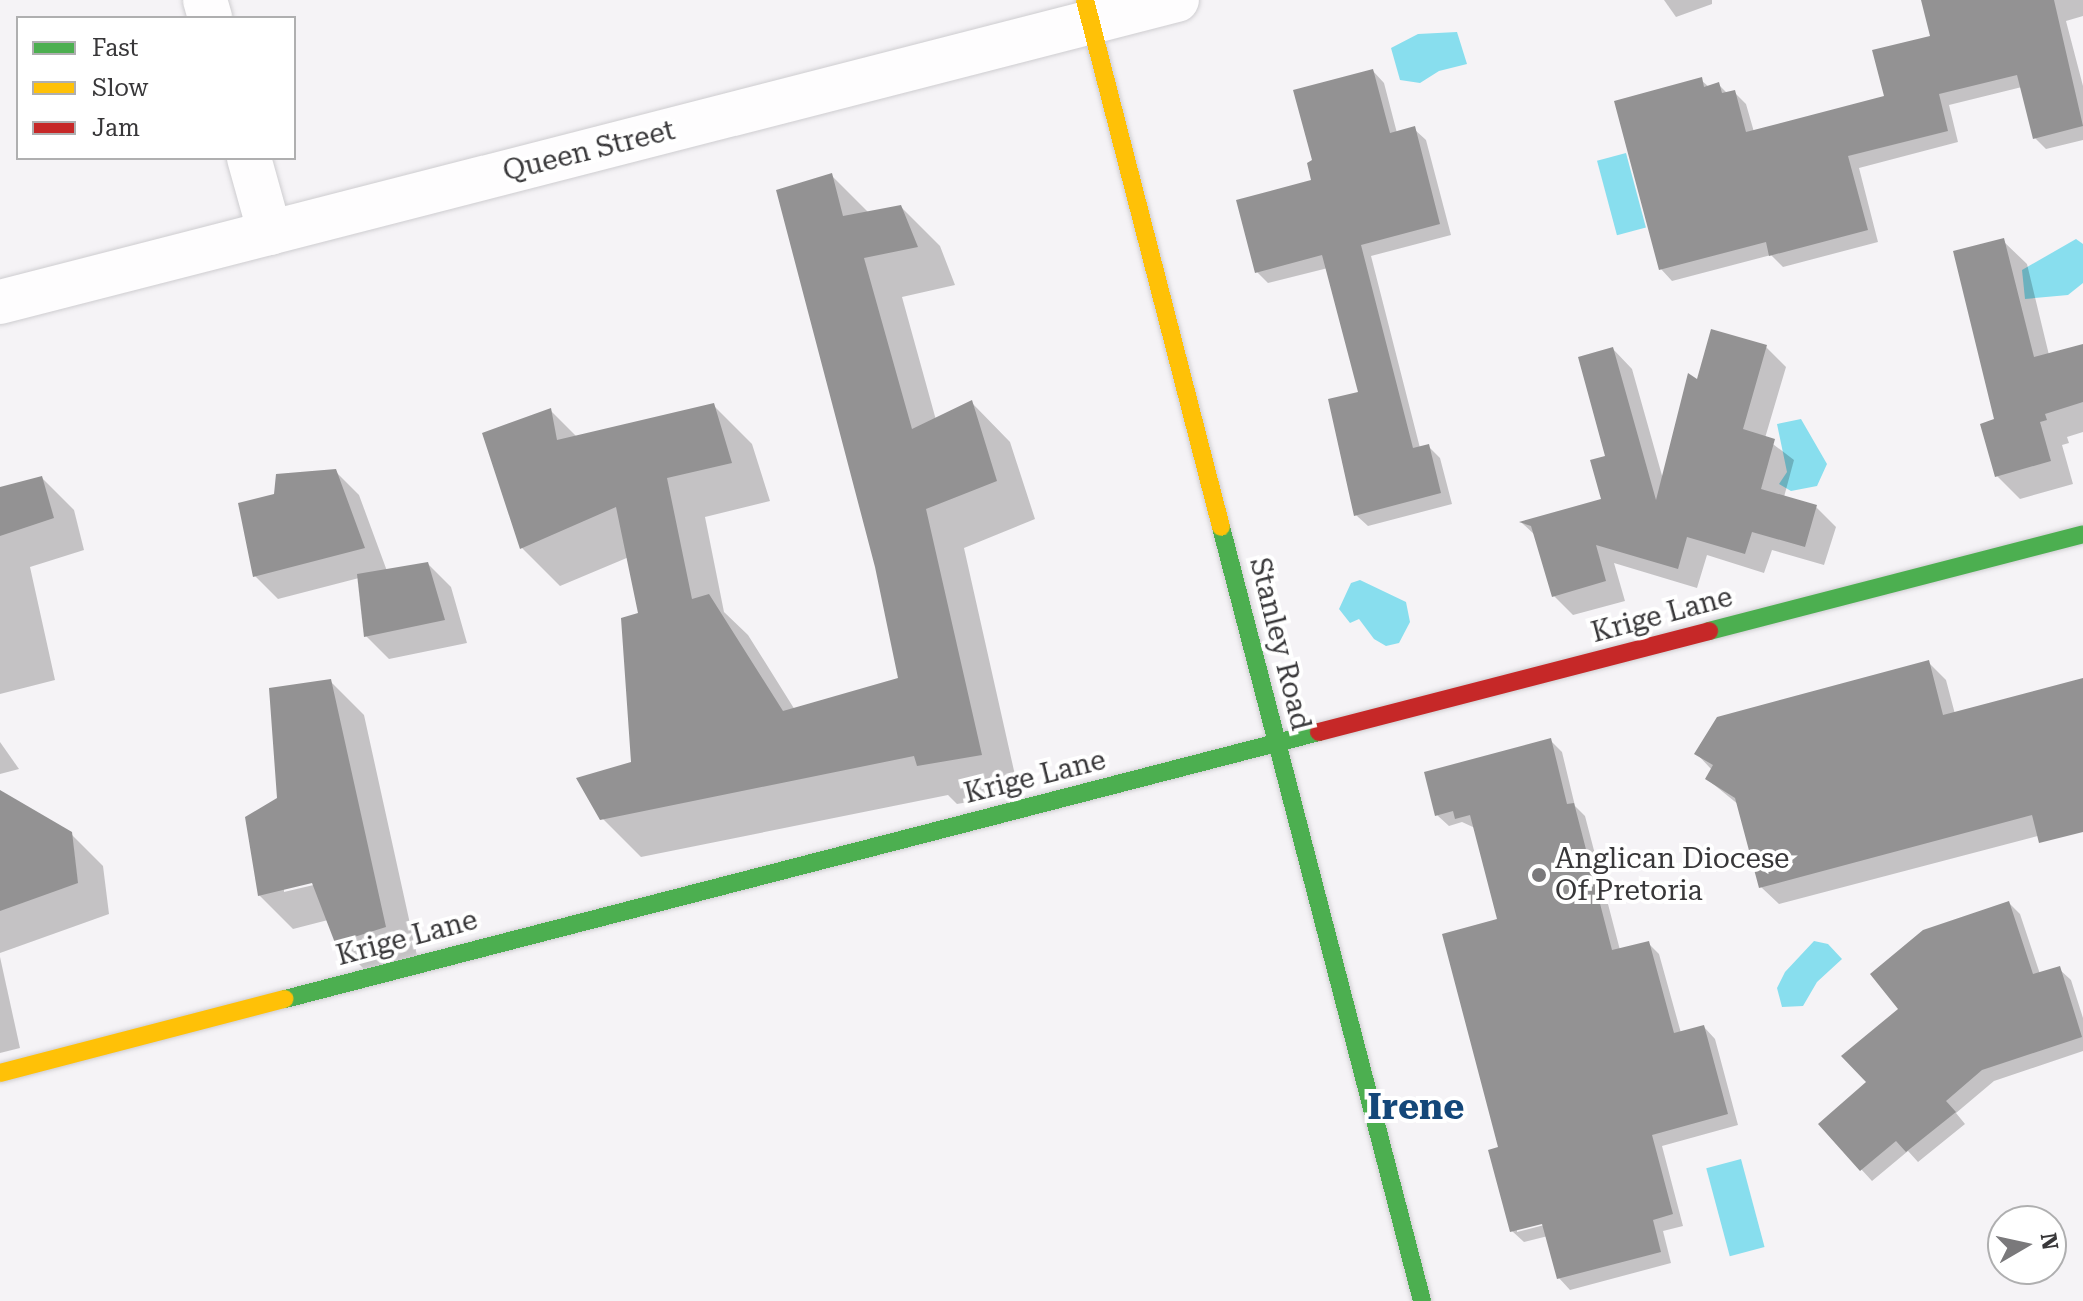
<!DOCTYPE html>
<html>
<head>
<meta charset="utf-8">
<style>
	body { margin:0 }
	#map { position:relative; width:2083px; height:1301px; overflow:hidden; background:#f5f3f6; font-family:"Roboto Serif",serif }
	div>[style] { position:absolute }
	.water>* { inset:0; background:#88deee; transform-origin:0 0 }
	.shadow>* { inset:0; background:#0003 }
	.building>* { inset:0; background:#939293 }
	.roads { filter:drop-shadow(0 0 2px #cecdd0) drop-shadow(0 0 2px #cecdd0) }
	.street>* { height:44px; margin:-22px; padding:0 22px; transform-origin:22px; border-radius:22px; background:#fefdfe }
	.fast>* { height:18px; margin:-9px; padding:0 9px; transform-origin:9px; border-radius:9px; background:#4caf50 }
	.slow>* { height:18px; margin:-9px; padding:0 9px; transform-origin:9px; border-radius:9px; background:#ffc107 }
	.jam>* { height:18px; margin:-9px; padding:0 9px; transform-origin:9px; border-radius:9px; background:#c62828 }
	.dots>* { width:22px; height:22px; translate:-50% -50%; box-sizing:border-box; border:4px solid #fff; border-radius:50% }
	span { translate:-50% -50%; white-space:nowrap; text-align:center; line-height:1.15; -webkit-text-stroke:8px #fff; paint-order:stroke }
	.street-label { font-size:28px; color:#383739 }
	.poi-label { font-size:28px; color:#383739 }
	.left { translate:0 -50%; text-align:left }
	.district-label { font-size:36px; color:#144779; font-weight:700 }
	.legend { position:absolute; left:16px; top:16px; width:280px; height:144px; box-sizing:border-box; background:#fff; border:2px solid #afafb0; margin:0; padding:10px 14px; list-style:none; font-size:24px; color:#383739 }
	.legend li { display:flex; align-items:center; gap:16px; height:40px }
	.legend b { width:40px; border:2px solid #afafb0 }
	.north { position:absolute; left:1987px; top:1205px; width:80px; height:80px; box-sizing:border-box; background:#fff; border:2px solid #afafb0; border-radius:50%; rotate:81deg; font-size:22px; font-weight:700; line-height:32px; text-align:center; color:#383739 }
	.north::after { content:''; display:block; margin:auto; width:28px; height:36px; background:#7a797b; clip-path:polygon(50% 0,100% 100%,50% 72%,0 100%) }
</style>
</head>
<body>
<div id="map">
	<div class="water">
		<i style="clip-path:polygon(1457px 32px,1467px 64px,1439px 71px,1420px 83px,1400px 80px,1391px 48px,1418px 34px)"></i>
		<i style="left:1626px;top:153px;width:77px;height:30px;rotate:75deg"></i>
		<i style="clip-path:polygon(2076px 239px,2083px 244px,2083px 283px,2068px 295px,2025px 299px,2022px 270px)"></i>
		<i style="clip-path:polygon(1801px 419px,1827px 464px,1817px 486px,1791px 491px,1779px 484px,1787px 472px,1777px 424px)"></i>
		<i style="clip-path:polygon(1360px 580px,1406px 602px,1410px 622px,1399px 643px,1386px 646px,1374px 639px,1359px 619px,1350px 623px,1339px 609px,1351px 583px)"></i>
		<i style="clip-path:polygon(1814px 941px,1828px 944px,1842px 959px,1817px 982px,1803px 1006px,1782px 1007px,1777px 988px,1785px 972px)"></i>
		<i style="left:1741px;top:1159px;width:91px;height:36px;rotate:75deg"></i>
	</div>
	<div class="shadow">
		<i style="clip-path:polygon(1664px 0,1712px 0,1712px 4px,1676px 17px)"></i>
		<i style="clip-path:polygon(1923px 0,2083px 0,2083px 16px,2066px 21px,2083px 86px,2083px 140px,2046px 149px,2035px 138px,2022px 87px,1949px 105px,1958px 142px,1859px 168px,1878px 242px,1783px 267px,1771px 255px,1672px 281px,1661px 269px,1701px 80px,1709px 87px,1718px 84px,1728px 94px,1734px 92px,1746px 104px,1754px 132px,1886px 97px,1932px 37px)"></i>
		<i style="clip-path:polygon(1373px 71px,1384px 83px,1397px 133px,1414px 129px,1426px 140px,1451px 235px,1371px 256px,1420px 448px,1428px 446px,1440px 458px,1452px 504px,1368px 526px,1356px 515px,1360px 393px,1328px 268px,1268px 283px,1257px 272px,1314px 181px,1314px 161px)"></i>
		<i style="clip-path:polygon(831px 175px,869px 213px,901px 207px,940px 246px,955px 285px,902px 297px,936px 420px,972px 403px,1010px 442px,1035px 519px,964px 548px,1019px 793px,957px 804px,948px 795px,641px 857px,602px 818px,633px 764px,640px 615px,629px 557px,560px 586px,522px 548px,550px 410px,577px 437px,713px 405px,752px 444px,770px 501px,705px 517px,724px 612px,748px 635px,795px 710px,901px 680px)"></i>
		<i style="clip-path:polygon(2003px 241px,2027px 264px,2049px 355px,2083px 346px,2083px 432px,2067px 437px,2069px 443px,2062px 445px,2073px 484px,2020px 499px,1997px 476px)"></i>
		<i style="clip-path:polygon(1766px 347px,1786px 367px,1765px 438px,1794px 460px,1784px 497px,1816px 507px,1836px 527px,1824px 565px,1772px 550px,1764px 573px,1707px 555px,1697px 588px,1614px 563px,1625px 601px,1573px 615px,1553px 595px,1537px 537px,1522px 523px,1604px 500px,1613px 349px,1632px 369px,1663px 479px,1698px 382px)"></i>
		<i style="clip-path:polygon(335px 471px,359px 495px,387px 571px,428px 564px,451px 587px,467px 643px,389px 659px,366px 636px,359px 578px,278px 599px,255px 576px,276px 496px)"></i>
		<i style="clip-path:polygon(42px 478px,74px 510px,84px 550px,30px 567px,55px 680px,0 694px,0 489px)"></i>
		<i style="clip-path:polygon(1928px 662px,1946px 680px,1955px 714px,2083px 680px,2083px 824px,1779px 904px,1761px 887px,1739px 805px,1707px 779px,1712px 770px,1697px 754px)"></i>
		<i style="clip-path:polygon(evenodd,330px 681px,364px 715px,418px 960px,371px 976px,337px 942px,328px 920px,293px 929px,259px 895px,279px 799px,330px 681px,321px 879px,322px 883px,284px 892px,284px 888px,321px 879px)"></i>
		<i style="clip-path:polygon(evenodd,1551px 741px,1562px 752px,1575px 806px,1585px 816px,1620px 950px,1648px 943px,1659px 954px,1681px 1033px,1704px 1027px,1715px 1039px,1738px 1125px,1662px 1146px,1683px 1226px,1663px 1231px,1671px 1263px,1570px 1290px,1559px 1278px,1548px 1236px,1524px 1242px,1512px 1231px,1500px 1149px,1500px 920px,1475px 828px,1462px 822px,1449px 826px,1437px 815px,1551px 741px,1551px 1219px,1552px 1223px,1517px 1232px,1517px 1228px,1551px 1219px)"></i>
		<i style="clip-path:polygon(0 742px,19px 769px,0 774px)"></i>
		<i style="clip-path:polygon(0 792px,71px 834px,103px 866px,109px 914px,0 953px)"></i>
		<i style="clip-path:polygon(2009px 903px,2020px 914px,2040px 974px,2059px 969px,2071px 980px,2083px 1018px,2083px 1051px,1994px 1081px,1956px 1113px,1965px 1124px,1918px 1162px,1908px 1151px,1872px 1181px,1861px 1169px,1869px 1082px,1900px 1009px)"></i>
		<i style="clip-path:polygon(0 957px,20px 1048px,0 1053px)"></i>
	</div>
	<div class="building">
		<i style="clip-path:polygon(1921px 0,2054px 0,2083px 126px,2033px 139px,2017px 75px,1939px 94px,1948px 131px,1848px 156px,1868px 230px,1769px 256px,1766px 242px,1659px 270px,1614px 101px,1702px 77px,1704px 87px,1719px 82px,1722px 93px,1735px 90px,1746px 132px,1884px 96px,1872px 50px,1930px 36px)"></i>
		<i style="clip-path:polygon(1373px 69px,1390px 133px,1415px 126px,1440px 224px,1361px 245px,1413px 448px,1429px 444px,1441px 493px,1354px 516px,1328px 399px,1358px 392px,1322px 255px,1255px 273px,1236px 200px,1311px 180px,1307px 163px,1312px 160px,1293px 90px)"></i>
		<i style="clip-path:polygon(832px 173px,843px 216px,901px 205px,918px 247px,864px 258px,912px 429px,972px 400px,997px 481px,926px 509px,982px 755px,917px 766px,914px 756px,600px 820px,576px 778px,631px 762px,621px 618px,638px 613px,616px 507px,520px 549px,482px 433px,551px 408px,557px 440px,714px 403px,732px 463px,667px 478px,692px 599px,709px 594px,783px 711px,898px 678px,875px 567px,776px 190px)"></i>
		<i style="clip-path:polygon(2004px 238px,2034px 357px,2083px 344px,2083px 402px,2045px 414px,2047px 420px,2040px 422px,2051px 461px,1995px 477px,1980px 424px,1994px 419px,1953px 251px)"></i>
		<i style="clip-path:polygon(1711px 329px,1767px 345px,1743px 429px,1775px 439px,1761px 489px,1817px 505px,1805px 547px,1752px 532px,1745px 554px,1687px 537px,1678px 569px,1596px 545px,1606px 581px,1552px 597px,1531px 526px,1519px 522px,1601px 499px,1590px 460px,1605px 456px,1578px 357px,1613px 347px,1656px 500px,1688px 373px,1697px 379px)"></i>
		<i style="clip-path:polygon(336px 469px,365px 548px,253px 577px,238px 503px,274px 494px,276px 474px)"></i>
		<i style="clip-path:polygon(42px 476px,54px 518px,0 536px,0 487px)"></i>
		<i style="clip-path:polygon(428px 562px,445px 620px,364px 637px,357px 574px)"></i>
		<i style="clip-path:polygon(1929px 660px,1943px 715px,2083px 678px,2083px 832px,2039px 843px,2032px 815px,1759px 888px,1735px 798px,1705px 779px,1713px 765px,1694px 754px,1717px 717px)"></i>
		<i style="clip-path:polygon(331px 679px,386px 927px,335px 943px,312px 883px,258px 896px,245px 817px,277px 798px,269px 688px)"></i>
		<i style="clip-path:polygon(1551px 738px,1567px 804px,1574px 803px,1612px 950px,1649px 941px,1674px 1033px,1704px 1025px,1728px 1114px,1652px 1135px,1673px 1214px,1653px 1220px,1661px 1252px,1557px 1279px,1542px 1224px,1510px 1232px,1488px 1150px,1498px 1147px,1442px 934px,1497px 919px,1470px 815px,1455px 819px,1453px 811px,1435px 816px,1424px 772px)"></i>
		<i style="clip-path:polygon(0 790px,72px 832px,78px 883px,0 911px)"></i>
		<i style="clip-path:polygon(2009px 901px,2033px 974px,2060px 966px,2082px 1037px,1982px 1070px,1946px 1101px,1956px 1112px,1906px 1152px,1896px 1141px,1860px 1171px,1818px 1124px,1866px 1082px,1841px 1056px,1898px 1009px,1870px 974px,1923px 930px)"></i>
	</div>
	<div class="roads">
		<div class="street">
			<i style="left:205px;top:0;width:19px;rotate:74deg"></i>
			<i style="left:249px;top:158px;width:78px;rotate:74.4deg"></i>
			<i style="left:0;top:302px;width:1215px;rotate:-14.39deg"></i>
		</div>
		<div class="fast">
			<i style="left:1221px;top:527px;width:800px;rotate:75.44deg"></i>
			<i style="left:1709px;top:631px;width:386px;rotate:-14.5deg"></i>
			<i style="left:285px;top:999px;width:1068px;rotate:-14.48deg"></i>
		</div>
		<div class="slow">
			<i style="left:1085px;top:0;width:544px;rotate:75.53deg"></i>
			<i style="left:0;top:1073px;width:294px;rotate:-14.6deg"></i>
		</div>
		<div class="jam">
			<i style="left:1319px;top:732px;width:403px;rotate:-14.5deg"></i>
		</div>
	</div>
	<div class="dots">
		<i style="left:1539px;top:875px;background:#7a797b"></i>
	</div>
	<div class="street-label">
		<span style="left:589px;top:151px;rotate:-14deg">Queen Street</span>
		<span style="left:1662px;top:615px;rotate:-15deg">Krige Lane</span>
		<span style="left:1280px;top:644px;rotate:76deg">Stanley Road</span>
		<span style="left:1035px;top:777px;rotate:-14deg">Krige Lane</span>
		<span style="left:407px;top:938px;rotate:-15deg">Krige Lane</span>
	</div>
	<div class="poi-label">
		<span class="left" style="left:1555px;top:875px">Anglican Diocese<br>Of Pretoria</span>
	</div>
	<div class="district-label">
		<span style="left:1416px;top:1108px">Irene</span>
	</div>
	<ul class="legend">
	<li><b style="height:10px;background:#4caf50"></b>Fast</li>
	<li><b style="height:10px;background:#ffc107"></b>Slow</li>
	<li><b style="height:10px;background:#c62828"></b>Jam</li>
	</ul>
	<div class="north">N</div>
</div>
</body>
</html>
